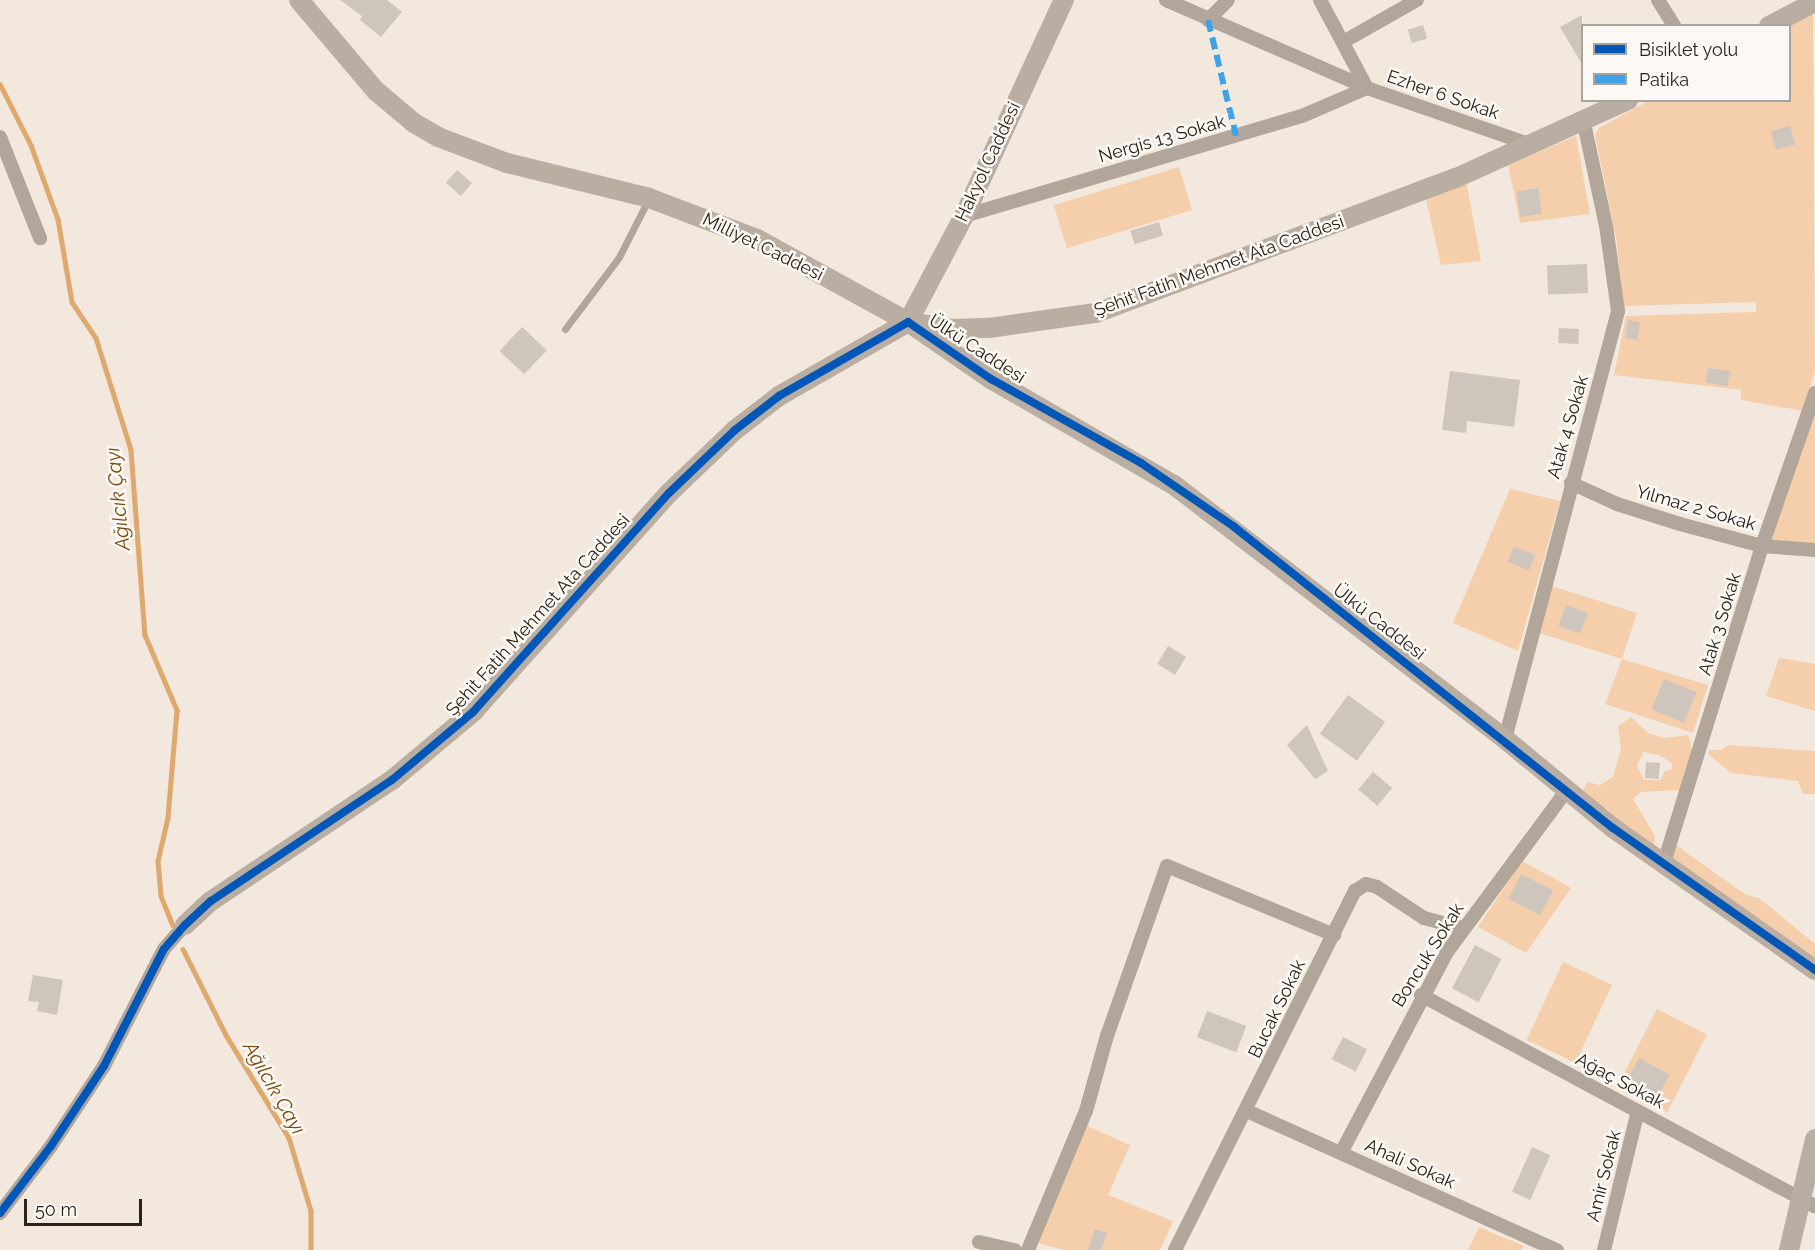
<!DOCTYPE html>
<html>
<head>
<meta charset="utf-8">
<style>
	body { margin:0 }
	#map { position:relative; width:1815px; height:1250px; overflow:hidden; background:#f3e8de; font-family:Raleway,sans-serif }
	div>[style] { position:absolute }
	.green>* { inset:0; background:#f5cfab; transform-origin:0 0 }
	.stream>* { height:4.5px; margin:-2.25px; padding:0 2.25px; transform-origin:2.25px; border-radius:2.25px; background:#dfa86e }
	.building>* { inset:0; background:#cec5bd; transform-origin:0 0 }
	.lane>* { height:7px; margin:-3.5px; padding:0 3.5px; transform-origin:3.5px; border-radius:3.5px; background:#b2a69b }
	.street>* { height:14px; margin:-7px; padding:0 7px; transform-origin:7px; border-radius:7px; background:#b2a69b }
	.secondary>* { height:20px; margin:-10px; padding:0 10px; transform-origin:10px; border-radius:10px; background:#baaea2 }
	.quiet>* { height:6px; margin-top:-3px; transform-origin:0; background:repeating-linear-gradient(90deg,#3ea2ea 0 12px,transparent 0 18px) }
	.cycleway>* { height:8px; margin:-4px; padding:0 4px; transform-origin:4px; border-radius:4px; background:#0057b8 }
	span { translate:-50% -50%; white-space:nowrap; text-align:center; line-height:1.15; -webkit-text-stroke:5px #fcf8f4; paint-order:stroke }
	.street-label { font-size:18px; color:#2a231c }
	.water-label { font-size:20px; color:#79480c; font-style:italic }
	.legend { position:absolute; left:1581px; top:24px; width:210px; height:78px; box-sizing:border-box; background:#fcf8f4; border:2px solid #a8a39e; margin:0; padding:8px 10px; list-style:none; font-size:18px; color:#2a231c }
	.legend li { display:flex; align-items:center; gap:12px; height:30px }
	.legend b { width:30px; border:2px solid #a8a39e }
	.scale { position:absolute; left:24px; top:1199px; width:118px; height:27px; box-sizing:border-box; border:3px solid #2a231c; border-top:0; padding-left:8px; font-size:18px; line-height:21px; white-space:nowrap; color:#2a231c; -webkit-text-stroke:4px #fcf8f4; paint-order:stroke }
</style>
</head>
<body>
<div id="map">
	<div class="green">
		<i style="clip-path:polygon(1813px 14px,1815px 371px,1803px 411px,1741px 400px,1741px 390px,1614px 375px,1626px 316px,1756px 312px,1756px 302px,1624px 306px,1616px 238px,1595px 135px,1599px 128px,1648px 101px,1790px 100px,1790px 26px)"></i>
		<i style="clip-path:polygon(1576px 136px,1590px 214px,1520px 223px,1508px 165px)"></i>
		<i style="left:1179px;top:167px;width:45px;height:131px;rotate:73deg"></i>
		<i style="clip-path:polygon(1466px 180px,1481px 261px,1441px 265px,1425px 195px)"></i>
		<i style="clip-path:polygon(1815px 412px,1815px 545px,1769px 539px)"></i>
		<i style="clip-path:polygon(1510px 489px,1560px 501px,1518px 651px,1453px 623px)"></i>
		<i style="clip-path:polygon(1552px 586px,1637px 613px,1622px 659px,1708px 685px,1693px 733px,1605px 704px,1622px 659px,1539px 633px)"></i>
		<i style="clip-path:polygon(1779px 658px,1815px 664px,1815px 711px,1766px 696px)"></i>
		<i style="clip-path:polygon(evenodd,1631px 717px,1648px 733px,1664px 738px,1688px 735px,1693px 753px,1680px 790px,1641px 792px,1633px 799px,1655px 836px,1654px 847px,1618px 823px,1607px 809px,1595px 807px,1582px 793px,1587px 782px,1600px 785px,1613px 777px,1621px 749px,1618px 726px,1631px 717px,1643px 752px,1659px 755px,1672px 763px,1672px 769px,1665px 771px,1660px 780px,1644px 780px,1637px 766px,1643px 752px)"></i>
		<i style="clip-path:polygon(1729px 745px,1815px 751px,1815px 794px,1803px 794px,1798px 781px,1731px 773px,1708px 754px,1709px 750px,1721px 750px)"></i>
		<i style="clip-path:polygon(1673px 843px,1746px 895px,1759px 898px,1815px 944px,1815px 958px,1683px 871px,1665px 851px)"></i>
		<i style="clip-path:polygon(1522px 861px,1571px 888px,1526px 953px,1478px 927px)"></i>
		<i style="left:1563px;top:962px;width:54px;height:86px;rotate:25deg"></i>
		<i style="left:1657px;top:1009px;width:56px;height:87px;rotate:27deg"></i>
		<i style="clip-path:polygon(1087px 1126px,1130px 1145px,1108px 1195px,1173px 1221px,1160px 1250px,1065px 1250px,1037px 1243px)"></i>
		<i style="clip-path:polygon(1479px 1227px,1524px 1246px,1522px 1250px,1468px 1250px)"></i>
	</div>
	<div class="stream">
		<i style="left:0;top:84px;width:68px;rotate:63.1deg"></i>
		<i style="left:31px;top:145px;width:79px;rotate:70deg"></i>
		<i style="left:58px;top:219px;width:84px;rotate:80.4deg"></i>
		<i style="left:72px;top:302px;width:43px;rotate:56.3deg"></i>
		<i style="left:96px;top:338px;width:117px;rotate:72.6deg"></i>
		<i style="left:131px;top:450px;width:186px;rotate:85.7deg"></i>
		<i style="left:145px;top:635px;width:82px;rotate:66.9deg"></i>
		<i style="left:177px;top:710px;width:108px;rotate:94.8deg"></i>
		<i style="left:168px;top:818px;width:44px;rotate:103.1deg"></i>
		<i style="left:158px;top:861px;width:35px;rotate:85deg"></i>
		<i style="left:161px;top:896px;width:31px;rotate:68deg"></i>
		<i style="left:183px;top:949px;width:96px;rotate:63.4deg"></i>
		<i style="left:226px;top:1035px;width:121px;rotate:58.5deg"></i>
		<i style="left:289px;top:1138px;width:76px;rotate:73.2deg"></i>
		<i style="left:311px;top:1211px;width:39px;rotate:90deg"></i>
	</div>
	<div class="building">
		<i style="clip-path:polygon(340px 0,387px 0,402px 12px,381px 37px,360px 20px,362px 16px)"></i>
		<i style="clip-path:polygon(1582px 15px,1582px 64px,1560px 27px)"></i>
		<i style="left:1423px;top:25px;width:14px;height:16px;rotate:73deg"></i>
		<i style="left:1790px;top:126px;width:19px;height:20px;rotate:74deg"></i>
		<i style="left:457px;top:170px;width:20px;height:17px;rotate:41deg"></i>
		<i style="left:1538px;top:188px;width:26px;height:22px;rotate:81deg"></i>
		<i style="left:1159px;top:222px;width:14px;height:30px;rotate:73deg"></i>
		<i style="left:1587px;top:264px;width:29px;height:40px;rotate:88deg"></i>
		<i style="left:1628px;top:320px;width:12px;height:18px;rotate:9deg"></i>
		<i style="left:522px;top:327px;width:34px;height:33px;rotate:43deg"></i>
		<i style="left:1559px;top:328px;width:20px;height:15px;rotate:3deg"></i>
		<i style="left:1708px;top:368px;width:22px;height:15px;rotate:8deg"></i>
		<i style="clip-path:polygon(1450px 371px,1520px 380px,1514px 427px,1467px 421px,1466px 433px,1442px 430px)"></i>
		<i style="left:1514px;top:546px;width:23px;height:17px;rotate:23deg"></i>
		<i style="left:1566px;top:605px;width:23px;height:22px;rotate:20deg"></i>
		<i style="left:1168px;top:646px;width:21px;height:21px;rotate:31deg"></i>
		<i style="left:1664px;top:679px;width:35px;height:33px;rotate:22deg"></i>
		<i style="left:1348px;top:695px;width:46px;height:48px;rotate:36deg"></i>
		<i style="clip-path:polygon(1307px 725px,1328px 771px,1315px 779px,1287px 745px)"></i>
		<i style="left:1646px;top:762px;width:14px;height:16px;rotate:4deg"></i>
		<i style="left:1373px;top:772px;width:25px;height:23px;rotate:40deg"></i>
		<i style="left:1521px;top:874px;width:36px;height:28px;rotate:27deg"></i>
		<i style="left:1475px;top:945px;width:30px;height:49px;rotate:28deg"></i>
		<i style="clip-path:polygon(33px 975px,63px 980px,57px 1015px,37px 1011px,39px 1002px,28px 1001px)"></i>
		<i style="left:1207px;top:1011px;width:42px;height:28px;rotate:21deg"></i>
		<i style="left:1343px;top:1037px;width:27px;height:25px;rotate:27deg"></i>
		<i style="left:1639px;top:1058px;width:35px;height:27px;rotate:29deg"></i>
		<i style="left:1532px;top:1147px;width:20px;height:49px;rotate:24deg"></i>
		<i style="clip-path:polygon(1095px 1229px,1107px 1233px,1101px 1250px,1088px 1250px)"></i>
	</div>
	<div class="lane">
		<i style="left:565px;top:329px;width:90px;rotate:-53.1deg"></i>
		<i style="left:619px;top:257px;width:64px;rotate:-63deg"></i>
	</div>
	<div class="street">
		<i style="left:1166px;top:0;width:219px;rotate:23.6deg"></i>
		<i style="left:1320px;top:0;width:100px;rotate:61.9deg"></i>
		<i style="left:1367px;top:88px;width:175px;rotate:19.1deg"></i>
		<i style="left:1658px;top:0;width:31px;rotate:58deg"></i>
		<i style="left:1208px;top:20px;width:28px;rotate:-45deg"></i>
		<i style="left:1343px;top:42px;width:85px;rotate:-29.6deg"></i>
		<i style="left:0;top:137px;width:109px;rotate:68.4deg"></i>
		<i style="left:964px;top:216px;width:352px;rotate:-16.5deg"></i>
		<i style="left:1302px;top:116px;width:71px;rotate:-23.3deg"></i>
		<i style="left:1571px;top:483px;width:51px;rotate:24.5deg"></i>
		<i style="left:1617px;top:504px;width:66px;rotate:17.6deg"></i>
		<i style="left:1680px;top:524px;width:85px;rotate:15deg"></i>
		<i style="left:1762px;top:546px;width:53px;rotate:4.3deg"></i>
		<i style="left:1505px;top:739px;width:443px;rotate:-75.2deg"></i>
		<i style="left:1618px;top:311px;width:86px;rotate:-98deg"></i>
		<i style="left:1606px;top:226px;width:105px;rotate:-102.1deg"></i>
		<i style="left:1663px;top:866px;width:335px;rotate:-72.8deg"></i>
		<i style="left:1762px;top:546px;width:162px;rotate:-70.9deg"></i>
		<i style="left:1421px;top:995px;width:447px;rotate:28.2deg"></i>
		<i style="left:1247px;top:1111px;width:340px;rotate:24.2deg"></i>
		<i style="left:1341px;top:1153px;width:227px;rotate:-62.2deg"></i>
		<i style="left:1447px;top:952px;width:202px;rotate:-53.5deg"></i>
		<i style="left:0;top:1213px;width:84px;rotate:-52.7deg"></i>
		<i style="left:51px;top:1146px;width:96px;rotate:-56.5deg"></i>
		<i style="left:104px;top:1066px;width:131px;rotate:-62.9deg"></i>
		<i style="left:164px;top:949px;width:32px;rotate:-49deg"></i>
		<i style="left:979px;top:1242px;width:37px;rotate:13deg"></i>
		<i style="left:1028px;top:1250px;width:151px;rotate:-67.4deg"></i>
		<i style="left:1086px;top:1111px;width:78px;rotate:-74.4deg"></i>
		<i style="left:1107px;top:1036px;width:180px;rotate:-70.6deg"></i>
		<i style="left:1167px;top:866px;width:181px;rotate:22.4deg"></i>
		<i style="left:1175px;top:1250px;width:402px;rotate:-63.4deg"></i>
		<i style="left:1355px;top:891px;width:13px;rotate:-32deg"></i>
		<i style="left:1366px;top:884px;width:11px;rotate:15deg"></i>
		<i style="left:1377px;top:887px;width:56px;rotate:33.4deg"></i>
		<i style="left:1424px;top:918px;width:39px;rotate:15deg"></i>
		<i style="left:1604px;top:1250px;width:143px;rotate:-76.3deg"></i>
	</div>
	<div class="secondary">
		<i style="left:299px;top:0;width:119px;rotate:49.8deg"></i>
		<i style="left:376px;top:91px;width:50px;rotate:40.1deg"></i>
		<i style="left:414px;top:123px;width:28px;rotate:30deg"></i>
		<i style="left:438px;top:137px;width:74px;rotate:20.6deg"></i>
		<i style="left:507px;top:163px;width:146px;rotate:13.8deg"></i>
		<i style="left:649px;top:198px;width:116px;rotate:20.8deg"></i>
		<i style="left:757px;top:239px;width:172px;rotate:28.8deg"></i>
		<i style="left:908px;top:322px;width:101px;rotate:34.5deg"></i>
		<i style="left:991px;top:379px;width:211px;rotate:30.1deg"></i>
		<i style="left:1174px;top:485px;width:417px;rotate:37.5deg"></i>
		<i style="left:1505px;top:739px;width:140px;rotate:39.5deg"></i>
		<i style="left:1613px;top:828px;width:247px;rotate:35.1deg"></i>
		<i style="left:1769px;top:26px;width:52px;rotate:-27.6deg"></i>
		<i style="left:908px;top:322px;width:120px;rotate:-62.2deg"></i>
		<i style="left:964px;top:216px;width:238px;rotate:-65.2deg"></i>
		<i style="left:185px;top:925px;width:35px;rotate:-43deg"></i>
		<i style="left:211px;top:901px;width:218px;rotate:-33.8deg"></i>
		<i style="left:392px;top:780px;width:106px;rotate:-40deg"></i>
		<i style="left:473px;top:712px;width:294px;rotate:-48.2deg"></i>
		<i style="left:669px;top:493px;width:91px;rotate:-43.7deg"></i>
		<i style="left:735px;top:430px;width:56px;rotate:-37.7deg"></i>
		<i style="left:779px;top:396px;width:149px;rotate:-29.8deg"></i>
		<i style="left:908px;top:322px;width:46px;rotate:8.8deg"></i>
		<i style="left:953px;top:329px;width:36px;rotate:-2deg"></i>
		<i style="left:989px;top:328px;width:108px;rotate:-8deg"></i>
		<i style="left:1096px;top:313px;width:384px;rotate:-20.6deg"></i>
		<i style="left:1456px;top:178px;width:189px;rotate:-24.4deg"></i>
		<i style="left:1789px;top:1250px;width:114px;rotate:-76.8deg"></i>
	</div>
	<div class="quiet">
		<i style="left:1208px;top:20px;width:119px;rotate:76.4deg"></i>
	</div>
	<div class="cycleway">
		<i style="left:0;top:1213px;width:84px;rotate:-52.7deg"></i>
		<i style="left:51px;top:1146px;width:96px;rotate:-56.5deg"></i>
		<i style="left:104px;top:1066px;width:131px;rotate:-62.9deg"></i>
		<i style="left:164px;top:949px;width:32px;rotate:-49deg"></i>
		<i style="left:185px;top:925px;width:35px;rotate:-43deg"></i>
		<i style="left:211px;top:901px;width:218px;rotate:-33.8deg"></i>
		<i style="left:392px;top:780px;width:106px;rotate:-40deg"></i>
		<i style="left:473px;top:712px;width:294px;rotate:-48.2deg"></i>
		<i style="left:669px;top:493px;width:91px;rotate:-43.7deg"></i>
		<i style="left:735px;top:430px;width:56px;rotate:-37.7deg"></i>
		<i style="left:779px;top:396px;width:149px;rotate:-29.8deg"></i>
		<i style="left:908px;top:322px;width:101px;rotate:34.5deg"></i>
		<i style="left:991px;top:379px;width:172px;rotate:29.2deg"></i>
		<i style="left:1141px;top:463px;width:112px;rotate:34.4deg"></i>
		<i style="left:1233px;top:526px;width:485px;rotate:38.5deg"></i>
		<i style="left:1613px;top:828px;width:247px;rotate:35.1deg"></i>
	</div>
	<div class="street-label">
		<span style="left:1443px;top:95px;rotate:19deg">Ezher 6 Sokak</span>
		<span style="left:1162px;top:139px;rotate:-16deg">Nergis 13 Sokak</span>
		<span style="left:988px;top:162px;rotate:-65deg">Hakyol Caddesi</span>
		<span style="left:763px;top:247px;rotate:26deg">Milliyet Caddesi</span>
		<span style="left:1219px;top:266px;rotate:-20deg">Şehit Fatih Mehmet Ata Caddesi</span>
		<span style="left:977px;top:349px;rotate:33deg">Ülkü Caddesi</span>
		<span style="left:1568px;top:427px;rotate:-74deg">Atak 4 Sokak</span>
		<span style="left:1696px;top:508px;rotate:16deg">Yılmaz 2 Sokak</span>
		<span style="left:538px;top:615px;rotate:-48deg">Şehit Fatih Mehmet Ata Caddesi</span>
		<span style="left:1379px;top:622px;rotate:38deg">Ülkü Caddesi</span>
		<span style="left:1720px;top:624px;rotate:-73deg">Atak 3 Sokak</span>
		<span style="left:1428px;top:955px;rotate:-58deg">Boncuk Sokak</span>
		<span style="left:1277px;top:1009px;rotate:-64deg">Bucak Sokak</span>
		<span style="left:1620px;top:1081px;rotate:28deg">Ağaç Sokak</span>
		<span style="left:1410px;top:1164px;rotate:24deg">Ahali Sokak</span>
		<span style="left:1604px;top:1176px;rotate:-76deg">Amir Sokak</span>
	</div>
	<div class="water-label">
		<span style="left:118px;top:499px;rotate:-96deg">Ağılcık Çayı</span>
		<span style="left:274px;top:1088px;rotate:60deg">Ağılcık Çayı</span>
	</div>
	<ul class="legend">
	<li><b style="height:8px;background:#0057b8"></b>Bisiklet yolu</li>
	<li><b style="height:8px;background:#3ea2ea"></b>Patika</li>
	</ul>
	<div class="scale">50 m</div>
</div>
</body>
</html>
